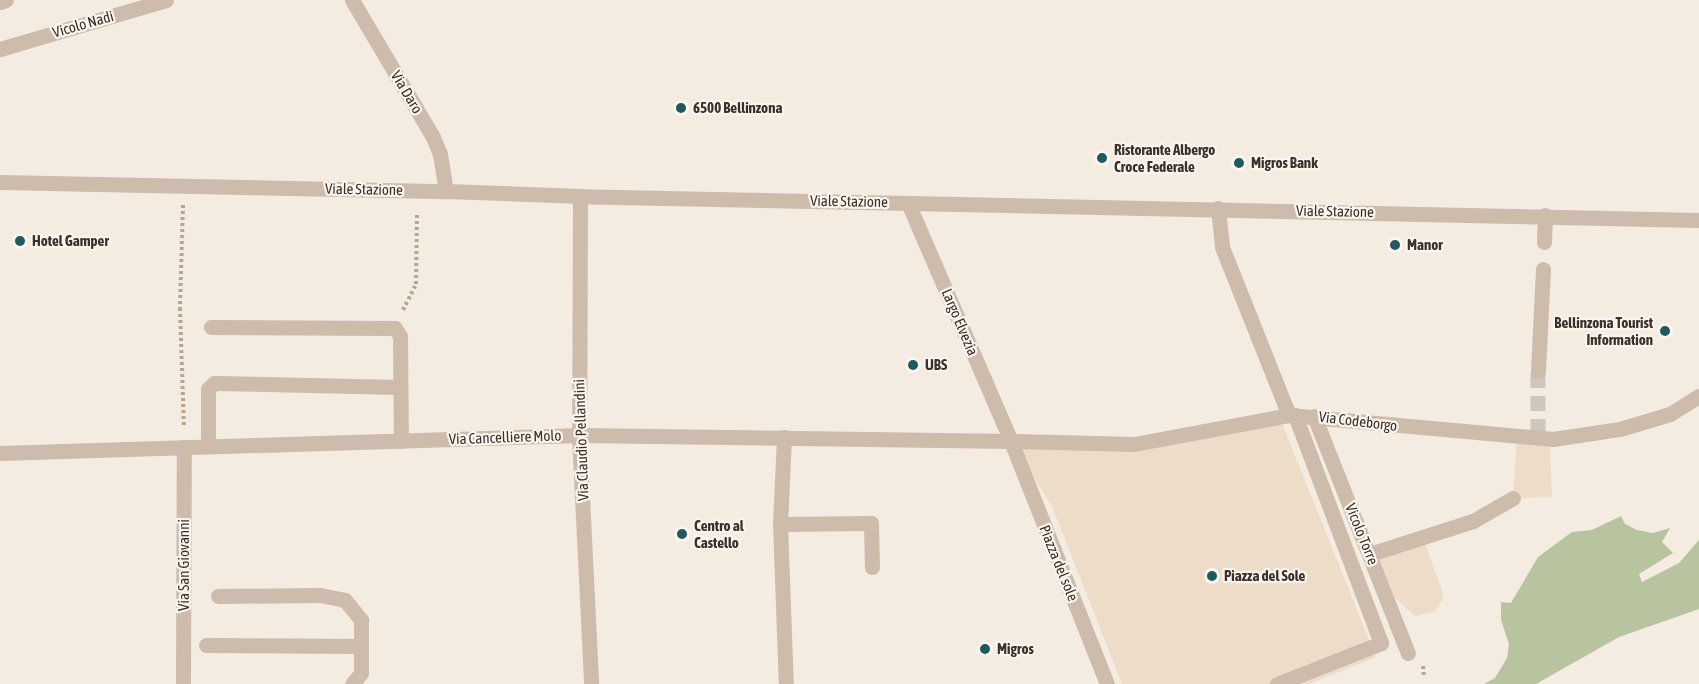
<!DOCTYPE html>
<html>
<head>
<meta charset="utf-8">
<style>
	body { margin:0 }
	#map { position:relative; width:1699px; height:684px; overflow:hidden; background:#f4ebe1; font-family:"Asap Condensed",sans-serif }
	div>[style] { position:absolute }
	.green>* { inset:0; background:#b8c4a0 }
	.plaza>* { inset:0; background:#ecdcc8 }
	.pedestrian-tunnel>* { height:15px; margin-top:-7.5px; transform-origin:0; background:repeating-linear-gradient(90deg,#cfc6bd 0 15px,transparent 0 23px) }
	.path>* { height:4px; margin-top:-2px; transform-origin:0; background:repeating-linear-gradient(90deg,#b9a596 0 3px,transparent 0 6px) }
	.service>* { height:15px; margin:-7.5px; padding:0 7.5px; transform-origin:7.5px; border-radius:7.5px; background:#cdbbac }
	.pedestrian>* { height:15px; margin:-7.5px; padding:0 7.5px; transform-origin:7.5px; border-radius:7.5px; background:#cdbbac }
	.minor>* { height:15px; margin:-7.5px; padding:0 7.5px; transform-origin:7.5px; border-radius:7.5px; background:#cdbbac }
	.tertiary>* { height:15px; margin:-7.5px; padding:0 7.5px; transform-origin:7.5px; border-radius:7.5px; background:#cdbbac }
	.dots>* { width:16px; height:16px; translate:-50% -50%; box-sizing:border-box; border:3px solid #fbf5ee; border-radius:50% }
	span { translate:-50% -50%; white-space:nowrap; text-align:center; line-height:1.15; -webkit-text-stroke:4.5px #fbf5ee; paint-order:stroke }
	.street-label { font-size:15px; color:#3b302b }
	.poi-label { font-size:15px; color:#3b302b; font-weight:700 }
	.left { translate:0 -50%; text-align:left }
	.right { translate:-100% -50%; text-align:right }
</style>
</head>
<body>
<div id="map">
	<div class="green">
		<i style="clip-path:polygon(1621px 516px,1625px 524px,1637px 530px,1653px 533px,1670px 528px,1662px 542px,1673px 553px,1639px 574px,1642px 582px,1679px 563px,1699px 540px,1699px 609px,1619px 637px,1536px 684px,1484px 684px,1495px 678px,1507px 658px,1509px 644px,1501px 620px,1501px 602px,1511px 603px,1538px 557px,1572px 532px,1592px 530px)"></i>
	</div>
	<div class="plaza">
		<i style="clip-path:polygon(1279px 416px,1376px 657px,1309px 684px,1122px 684px,1052px 506px,1011px 441px,1134px 444px)"></i>
		<i style="clip-path:polygon(1517px 436px,1553px 439px,1550px 447px,1552px 497px,1513px 498px)"></i>
		<i style="clip-path:polygon(1424px 540px,1444px 597px,1434px 612px,1415px 616px,1394px 597px,1377px 554px)"></i>
	</div>
	<div class="pedestrian-tunnel">
		<i style="left:1538px;top:433px;width:62px;rotate:-90deg"></i>
	</div>
	<div class="path">
		<i style="left:183px;top:205px;width:103px;rotate:91.7deg"></i>
		<i style="left:180px;top:308px;width:120px;rotate:88.1deg"></i>
		<i style="left:403px;top:310px;width:29px;rotate:-63deg"></i>
		<i style="left:416px;top:284px;width:72px;rotate:-89.2deg"></i>
		<i style="left:1423px;top:666px;width:12px;rotate:85deg"></i>
	</div>
	<div class="service">
		<i style="left:211px;top:327px;width:184px;rotate:0.3deg"></i>
		<i style="left:395px;top:328px;width:9px;rotate:58deg"></i>
		<i style="left:400px;top:336px;width:105px;rotate:89.5deg"></i>
		<i style="left:784px;top:437px;width:87px;rotate:92.6deg"></i>
		<i style="left:780px;top:524px;width:160px;rotate:87.9deg"></i>
		<i style="left:208px;top:446px;width:57px;rotate:-90deg"></i>
		<i style="left:208px;top:389px;width:8px;rotate:-45deg"></i>
		<i style="left:214px;top:383px;width:186px;rotate:1.2deg"></i>
		<i style="left:780px;top:524px;width:91px;rotate:-0.6deg"></i>
		<i style="left:871px;top:523px;width:44px;rotate:88.7deg"></i>
		<i style="left:218px;top:596px;width:102px;rotate:-0.6deg"></i>
		<i style="left:320px;top:595px;width:25px;rotate:11deg"></i>
		<i style="left:345px;top:600px;width:26px;rotate:51deg"></i>
		<i style="left:361px;top:620px;width:53px;rotate:90deg"></i>
		<i style="left:361px;top:673px;width:14px;rotate:129deg"></i>
		<i style="left:206px;top:645px;width:155px;rotate:0.4deg"></i>
		<i style="left:1277px;top:684px;width:112px;rotate:-21.5deg"></i>
		<i style="left:1381px;top:643px;width:244px;rotate:-110.7deg"></i>
	</div>
	<div class="pedestrian">
		<i style="left:908px;top:203px;width:791px;rotate:1.23deg"></i>
		<i style="left:1218px;top:208px;width:39px;rotate:84deg"></i>
		<i style="left:1222px;top:247px;width:181px;rotate:68.3deg"></i>
		<i style="left:1544px;top:242px;width:27px;rotate:-88deg"></i>
		<i style="left:1538px;top:371px;width:102px;rotate:-87.2deg"></i>
		<i style="left:1314px;top:416px;width:255px;rotate:68.4deg"></i>
		<i style="left:1370px;top:554px;width:108px;rotate:-17.8deg"></i>
		<i style="left:1473px;top:521px;width:46px;rotate:-29.9deg"></i>
		<i style="left:1107px;top:684px;width:261px;rotate:-111.6deg"></i>
		<i style="left:1011px;top:441px;width:123px;rotate:1.4deg"></i>
		<i style="left:1134px;top:444px;width:158px;rotate:-10.6deg"></i>
		<i style="left:1289px;top:415px;width:265px;rotate:5.2deg"></i>
		<i style="left:1553px;top:439px;width:68px;rotate:-8.5deg"></i>
		<i style="left:1620px;top:429px;width:52px;rotate:-16.7deg"></i>
		<i style="left:1670px;top:414px;width:34px;rotate:-32deg"></i>
	</div>
	<div class="minor">
		<i style="left:0;top:2px;width:6px;rotate:-18deg"></i>
		<i style="left:0;top:49px;width:173px;rotate:-16.4deg"></i>
		<i style="left:0;top:182px;width:446px;rotate:1.2deg"></i>
		<i style="left:0;top:453px;width:579px;rotate:-1.78deg"></i>
		<i style="left:579px;top:435px;width:432px;rotate:0.8deg"></i>
		<i style="left:1011px;top:441px;width:259px;rotate:-113.4deg"></i>
		<i style="left:908px;top:203px;width:328px;rotate:-178.8deg"></i>
		<i style="left:183px;top:684px;width:237px;rotate:-89.8deg"></i>
	</div>
	<div class="tertiary">
		<i style="left:352px;top:0;width:159px;rotate:59.4deg"></i>
		<i style="left:433px;top:137px;width:18px;rotate:68deg"></i>
		<i style="left:440px;top:154px;width:37px;rotate:81deg"></i>
		<i style="left:446px;top:191px;width:134px;rotate:2.1deg"></i>
		<i style="left:580px;top:196px;width:239px;rotate:90.2deg"></i>
		<i style="left:579px;top:435px;width:249px;rotate:87.2deg"></i>
	</div>
	<div class="dots">
		<i style="left:681px;top:108px;background:#1f5a5e"></i>
		<i style="left:1102px;top:158px;background:#1f5a5e"></i>
		<i style="left:1239px;top:163px;background:#1f5a5e"></i>
		<i style="left:20px;top:241px;background:#1f5a5e"></i>
		<i style="left:1395px;top:245px;background:#1f5a5e"></i>
		<i style="left:1665px;top:331px;background:#1f5a5e"></i>
		<i style="left:913px;top:365px;background:#1f5a5e"></i>
		<i style="left:682px;top:534px;background:#1f5a5e"></i>
		<i style="left:1212px;top:576px;background:#1f5a5e"></i>
		<i style="left:985px;top:649px;background:#1f5a5e"></i>
	</div>
	<div class="street-label">
		<span style="left:83px;top:24px;rotate:-16deg">Vicolo Nadi</span>
		<span style="left:407px;top:92px;rotate:59deg">Via Daro</span>
		<span style="left:364px;top:189px;rotate:1deg">Viale Stazione</span>
		<span style="left:849px;top:201px;rotate:1deg">Viale Stazione</span>
		<span style="left:1335px;top:211px;rotate:1deg">Viale Stazione</span>
		<span style="left:960px;top:322px;rotate:67deg">Largo Elvezia</span>
		<span style="left:1358px;top:421px;rotate:7deg">Via Codeborgo</span>
		<span style="left:505px;top:437px;rotate:-2deg">Via Cancelliere Molo</span>
		<span style="left:581px;top:440px;rotate:-92deg">Via Claudio Pellandini</span>
		<span style="left:1362px;top:534px;rotate:68deg">Vicolo Torre</span>
		<span style="left:1059px;top:563px;rotate:68deg">Piazza del sole</span>
		<span style="left:184px;top:565px;rotate:-90deg">Via San Giovanni</span>
	</div>
	<div class="poi-label">
		<span class="left" style="left:693px;top:108px">6500 Bellinzona</span>
		<span class="left" style="left:1114px;top:158px">Ristorante Albergo<br>Croce Federale</span>
		<span class="left" style="left:1251px;top:163px">Migros Bank</span>
		<span class="left" style="left:32px;top:241px">Hotel Gamper</span>
		<span class="left" style="left:1407px;top:245px">Manor</span>
		<span class="right" style="left:1653px;top:331px">Bellinzona Tourist<br>Information</span>
		<span class="left" style="left:925px;top:365px">UBS</span>
		<span class="left" style="left:694px;top:534px">Centro al<br>Castello</span>
		<span class="left" style="left:1224px;top:576px">Piazza del Sole</span>
		<span class="left" style="left:997px;top:649px">Migros</span>
	</div>
</div>
</body>
</html>
